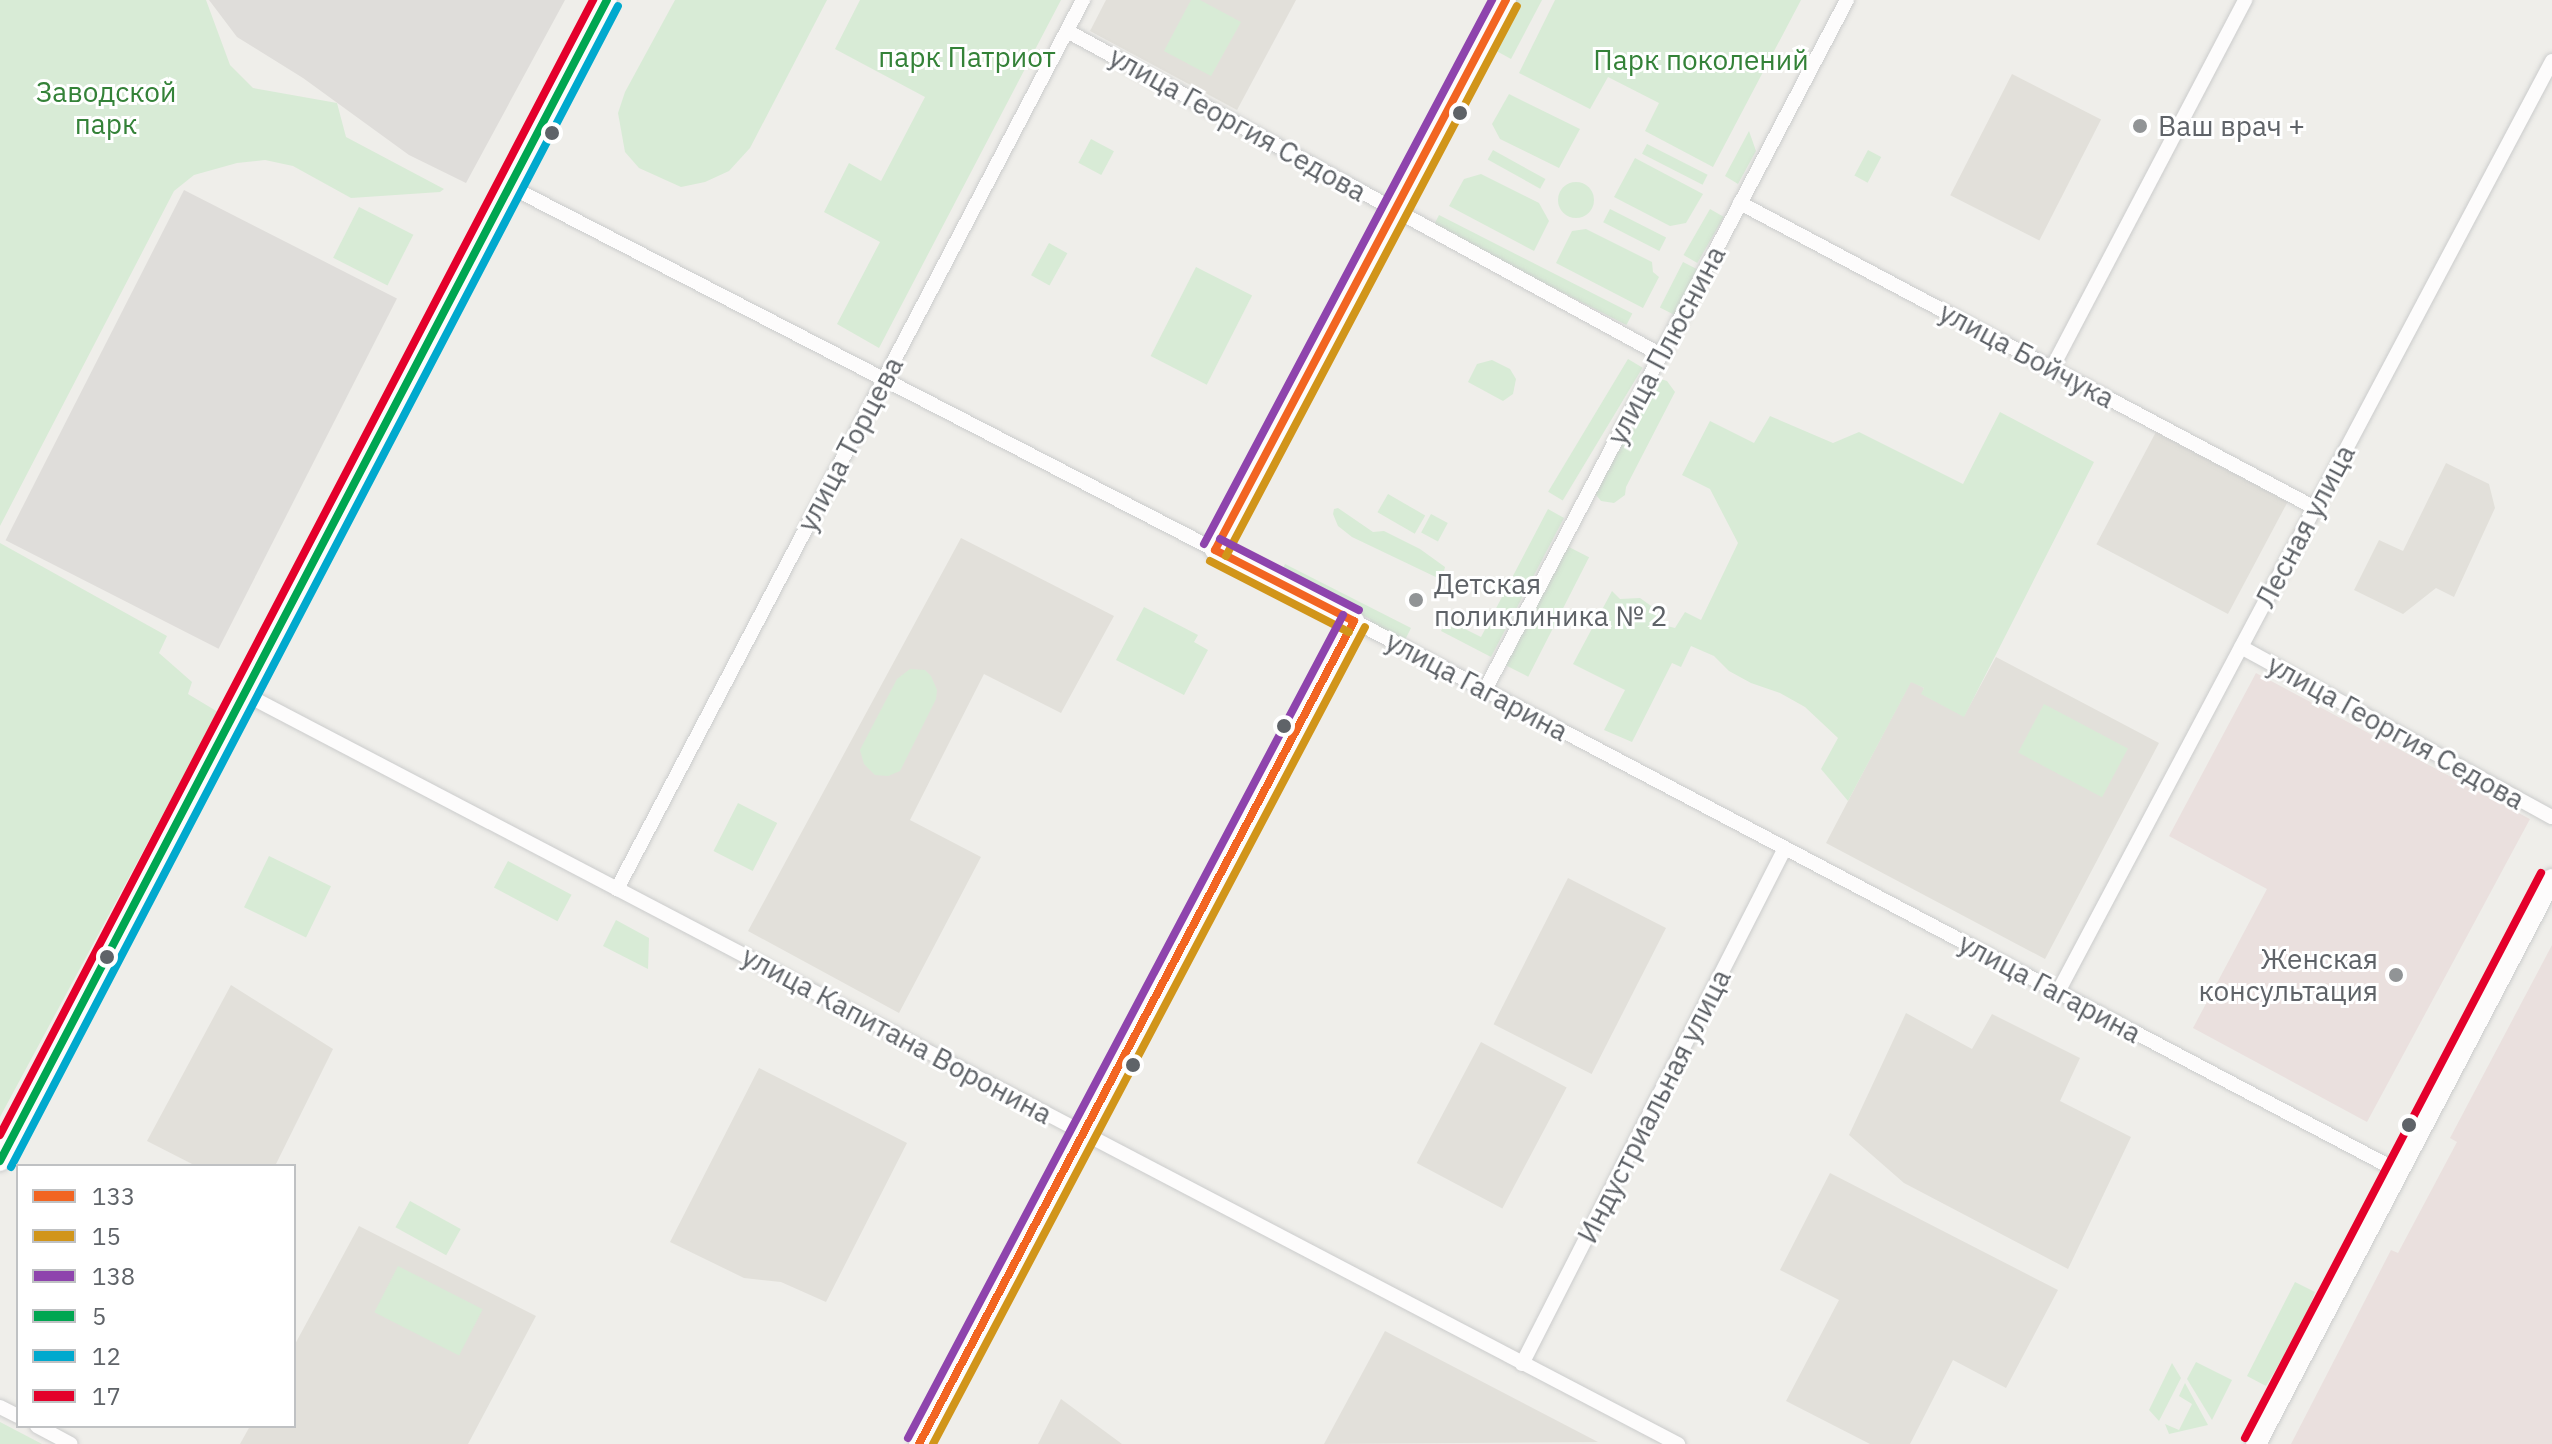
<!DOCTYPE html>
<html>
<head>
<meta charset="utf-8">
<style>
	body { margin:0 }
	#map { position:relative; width:2552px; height:1444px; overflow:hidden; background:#efeeea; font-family:"IBM Plex Sans",sans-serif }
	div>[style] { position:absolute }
	.industrial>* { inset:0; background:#dfddda; transform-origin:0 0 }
	.education>* { inset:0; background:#e2e0da; transform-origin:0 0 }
	.medical>* { inset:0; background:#eae0de }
	.green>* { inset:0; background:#d8ebd6; transform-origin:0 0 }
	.round { border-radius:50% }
	.roads { filter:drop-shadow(0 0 2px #cbcccc) drop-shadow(0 0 2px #cbcccc) }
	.street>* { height:14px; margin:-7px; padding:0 7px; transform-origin:7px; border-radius:7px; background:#fdfcfc }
	.secondary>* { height:20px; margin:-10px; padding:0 10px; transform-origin:10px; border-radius:10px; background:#fdfcfc }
	.bus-1>* { height:8px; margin:-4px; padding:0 4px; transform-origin:4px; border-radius:4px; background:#f26522 }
	.bus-2>* { height:8px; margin:-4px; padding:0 4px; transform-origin:4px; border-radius:4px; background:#d1951a }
	.bus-3>* { height:8px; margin:-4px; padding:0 4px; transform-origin:4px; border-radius:4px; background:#8e44ad }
	.bus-4>* { height:8px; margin:-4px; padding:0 4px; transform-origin:4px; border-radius:4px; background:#00a651 }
	.bus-5>* { height:8px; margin:-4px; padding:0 4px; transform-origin:4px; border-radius:4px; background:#00a9ce }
	.bus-6>* { height:8px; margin:-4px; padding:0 4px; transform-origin:4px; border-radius:4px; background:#e4002b }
	.dots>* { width:22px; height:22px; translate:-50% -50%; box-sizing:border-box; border:4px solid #fff; border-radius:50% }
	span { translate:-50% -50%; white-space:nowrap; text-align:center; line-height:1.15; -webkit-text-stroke:6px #fff; paint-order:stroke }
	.park-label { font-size:28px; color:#348238 }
	.street-label { font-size:28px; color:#5f6368 }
	.poi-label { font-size:28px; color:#5f6368 }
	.left { translate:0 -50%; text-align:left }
	.right { translate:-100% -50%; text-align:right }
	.legend { position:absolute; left:16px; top:1164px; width:280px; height:264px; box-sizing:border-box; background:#fff; border:2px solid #bfc1c3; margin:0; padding:10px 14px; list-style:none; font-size:24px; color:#5f6368 }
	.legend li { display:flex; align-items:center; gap:16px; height:40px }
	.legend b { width:40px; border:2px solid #bfc1c3 }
</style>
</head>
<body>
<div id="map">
	<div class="industrial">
		<i style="clip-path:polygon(209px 0,565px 0,466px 183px,409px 155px,303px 78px,237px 37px)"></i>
		<i style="left:184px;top:190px;width:239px;height:393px;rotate:27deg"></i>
	</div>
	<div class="education">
		<i style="clip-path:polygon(1106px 0,1296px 0,1237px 110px,1090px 31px)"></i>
		<i style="left:2012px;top:74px;width:100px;height:136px;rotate:27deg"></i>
		<i style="left:2156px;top:432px;width:149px;height:127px;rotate:28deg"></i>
		<i style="clip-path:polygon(2446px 463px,2489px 484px,2495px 508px,2454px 597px,2436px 588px,2403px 614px,2354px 590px,2379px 540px,2403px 551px)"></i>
		<i style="clip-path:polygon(961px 538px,1114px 616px,1061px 713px,984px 674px,910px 820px,981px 857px,899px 1013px,748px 931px)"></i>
		<i style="clip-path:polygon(1996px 657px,2159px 743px,2045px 959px,1826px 843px,1911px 681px,1924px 688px,1922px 694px,1964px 716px)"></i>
		<i style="left:1568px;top:878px;width:110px;height:164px;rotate:27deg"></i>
		<i style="clip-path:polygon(231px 985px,333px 1049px,275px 1166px,196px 1166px,147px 1141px)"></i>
		<i style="clip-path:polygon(1906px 1013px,1972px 1049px,1992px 1014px,2080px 1058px,2060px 1101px,2131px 1137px,2068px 1269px,1904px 1183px,1849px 1135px)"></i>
		<i style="left:1481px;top:1042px;width:97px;height:137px;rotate:28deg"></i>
		<i style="clip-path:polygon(759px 1068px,907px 1143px,826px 1302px,781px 1282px,744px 1278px,670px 1242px)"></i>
		<i style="clip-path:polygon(1830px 1173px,2058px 1290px,2006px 1388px,1953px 1360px,1910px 1444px,1870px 1444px,1786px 1401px,1839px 1300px,1780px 1270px)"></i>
		<i style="clip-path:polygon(359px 1226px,536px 1316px,468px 1444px,240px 1444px,250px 1426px,294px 1426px,294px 1346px)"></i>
		<i style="clip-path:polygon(1385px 1331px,1598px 1442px,1324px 1444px)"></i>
		<i style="clip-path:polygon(1061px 1399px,1122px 1444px,1038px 1444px)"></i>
	</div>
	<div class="medical">
		<i style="clip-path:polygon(2256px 673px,2530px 819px,2367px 1122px,2193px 1028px,2267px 889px,2169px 836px)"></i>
		<i style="clip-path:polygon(2552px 945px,2552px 1444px,2291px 1444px,2391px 1250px,2398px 1253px,2457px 1142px,2450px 1138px)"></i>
	</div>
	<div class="green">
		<i style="clip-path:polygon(0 0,206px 0,230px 65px,253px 88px,337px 103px,346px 137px,444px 189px,440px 192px,351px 198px,293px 166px,265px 160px,237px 163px,194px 175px,174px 191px,0 526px)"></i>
		<i style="clip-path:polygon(675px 0,827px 0,750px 148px,729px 171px,705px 182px,681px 187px,639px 168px,625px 152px,618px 113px,625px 92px)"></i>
		<i style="clip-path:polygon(860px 0,1061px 0,879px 348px,837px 324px,880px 242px,824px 212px,849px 163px,881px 181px,925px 97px,835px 49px)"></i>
		<i style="clip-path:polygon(1191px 0,1200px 0,1241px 22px,1211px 76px,1164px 51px)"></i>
		<i style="clip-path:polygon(1516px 0,1542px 0,1511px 59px,1491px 48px)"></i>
		<i style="clip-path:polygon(1555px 0,1801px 0,1713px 167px,1645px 131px,1659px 103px,1608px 77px,1590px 109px,1519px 73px)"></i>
		<i style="clip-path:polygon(1509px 94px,1580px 129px,1559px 168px,1500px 139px,1492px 124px)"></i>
		<i style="clip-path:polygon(1749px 131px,1756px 151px,1738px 184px,1725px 176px)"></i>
		<i style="left:1091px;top:139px;width:26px;height:27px;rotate:28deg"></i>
		<i style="left:1647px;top:144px;width:68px;height:11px;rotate:27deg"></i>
		<i style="left:1493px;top:150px;width:60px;height:11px;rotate:29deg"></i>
		<i style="left:1868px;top:150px;width:15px;height:29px;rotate:28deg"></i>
		<i style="clip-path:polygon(1635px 158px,1703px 194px,1686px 223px,1670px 226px,1614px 197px)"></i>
		<i style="clip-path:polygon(1481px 174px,1539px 203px,1549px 221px,1534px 251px,1449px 206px,1464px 179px)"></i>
		<i class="round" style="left:1558px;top:182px;width:36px;height:36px"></i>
		<i style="left:359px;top:207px;width:61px;height:57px;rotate:27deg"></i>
		<i style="left:1610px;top:209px;width:63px;height:15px;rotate:27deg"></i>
		<i style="left:1710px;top:209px;width:16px;height:53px;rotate:30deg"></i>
		<i style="left:1439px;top:215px;width:217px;height:13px;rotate:27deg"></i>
		<i style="clip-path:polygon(1586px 229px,1652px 262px,1653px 272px,1659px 277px,1643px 308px,1556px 263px,1572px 231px)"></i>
		<i style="left:1049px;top:243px;width:21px;height:37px;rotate:29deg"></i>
		<i style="left:1683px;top:262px;width:16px;height:51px;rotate:27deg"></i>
		<i style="left:1196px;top:267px;width:63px;height:100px;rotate:27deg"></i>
		<i style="left:1628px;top:359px;width:17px;height:155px;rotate:31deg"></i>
		<i style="clip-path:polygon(1492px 360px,1510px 369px,1516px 379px,1513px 394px,1503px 401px,1468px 382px,1477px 364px)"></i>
		<i style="clip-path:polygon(1658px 378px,1667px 381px,1675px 392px,1626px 487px,1625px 495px,1614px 503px,1601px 501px,1593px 491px,1651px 383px)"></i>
		<i style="clip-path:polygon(2000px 412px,2094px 462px,1964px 717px,1921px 694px,1924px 688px,1911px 682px,1848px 801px,1821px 769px,1838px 738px,1805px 707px,1780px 693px,1751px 683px,1729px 671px,1714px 656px,1691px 646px,1681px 667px,1672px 663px,1632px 742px,1604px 730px,1625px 690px,1573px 664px,1612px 591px,1620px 599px,1640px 598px,1654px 608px,1663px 625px,1675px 628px,1685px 612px,1701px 620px,1738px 543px,1710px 489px,1682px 475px,1710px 421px,1754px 443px,1770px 416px,1833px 443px,1859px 432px,1963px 484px)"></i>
		<i style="left:1388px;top:494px;width:43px;height:21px;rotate:30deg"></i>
		<i style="clip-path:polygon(1338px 508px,1373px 532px,1384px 531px,1420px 549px,1445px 567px,1442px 580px,1352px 537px,1338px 526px,1333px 514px,1334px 509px)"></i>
		<i style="clip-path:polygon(1548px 509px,1564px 518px,1491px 657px,1441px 631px,1447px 620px,1481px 637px)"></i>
		<i style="left:1431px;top:514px;width:19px;height:21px;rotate:28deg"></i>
		<i style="clip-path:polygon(0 543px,167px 636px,159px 653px,192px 682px,188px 694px,218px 712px,0 1117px)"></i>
		<i style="left:1565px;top:545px;width:27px;height:134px;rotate:27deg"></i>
		<i style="clip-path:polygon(1285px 564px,1411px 628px,1404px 642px,1373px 627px,1370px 619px,1280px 574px)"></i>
		<i style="clip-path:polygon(1144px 607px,1198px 635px,1194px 642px,1208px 650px,1184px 695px,1116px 660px)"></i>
		<i style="clip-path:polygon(910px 669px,925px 670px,931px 676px,937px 690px,936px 699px,900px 771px,888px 776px,875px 775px,864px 764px,860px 750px,897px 679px)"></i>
		<i style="left:2044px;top:704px;width:95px;height:55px;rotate:28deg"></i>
		<i style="left:738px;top:803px;width:44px;height:54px;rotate:27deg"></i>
		<i style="left:269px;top:856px;width:69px;height:57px;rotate:26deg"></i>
		<i style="left:508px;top:861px;width:72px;height:30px;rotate:28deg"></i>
		<i style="clip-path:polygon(616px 920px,649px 938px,648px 969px,603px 946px)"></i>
		<i style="left:410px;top:1201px;width:58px;height:30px;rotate:29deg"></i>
		<i style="left:398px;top:1266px;width:95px;height:52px;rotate:27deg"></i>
		<i style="clip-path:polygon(2295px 1282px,2315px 1292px,2305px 1321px,2266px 1386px,2247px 1376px)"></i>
		<i style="clip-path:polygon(2196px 1362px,2232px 1380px,2212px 1420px,2187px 1379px)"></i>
		<i style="clip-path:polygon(2172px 1363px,2181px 1378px,2159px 1421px,2149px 1410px)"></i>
		<i style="clip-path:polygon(2185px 1383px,2208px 1425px,2169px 1434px,2165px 1424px,2179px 1430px,2192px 1404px,2179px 1396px)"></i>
		<i style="clip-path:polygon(0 1422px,42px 1444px,0 1444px)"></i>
	</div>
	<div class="roads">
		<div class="street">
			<i style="left:1067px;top:31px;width:677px;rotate:28.61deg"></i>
			<i style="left:509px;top:186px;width:794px;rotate:27.27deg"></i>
			<i style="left:1740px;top:203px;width:651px;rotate:27.94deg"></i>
			<i style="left:2052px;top:368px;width:416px;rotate:-62.3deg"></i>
			<i style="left:1354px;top:621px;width:1180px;rotate:27.78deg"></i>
			<i style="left:2241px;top:647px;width:354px;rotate:28.7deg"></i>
			<i style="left:1485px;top:690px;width:779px;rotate:-62.32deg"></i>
			<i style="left:243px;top:693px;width:1620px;rotate:27.63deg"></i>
			<i style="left:617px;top:889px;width:1004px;rotate:-62.34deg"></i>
			<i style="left:2058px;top:992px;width:1054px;rotate:-62.05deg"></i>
			<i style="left:1522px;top:1364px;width:579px;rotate:-62.99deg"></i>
			<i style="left:0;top:1407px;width:20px;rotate:27deg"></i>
			<i style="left:37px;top:1426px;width:38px;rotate:28deg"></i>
		</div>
		<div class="secondary">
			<i style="left:0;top:1161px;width:1310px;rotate:-62.4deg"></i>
			<i style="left:919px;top:1444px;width:931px;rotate:-62.14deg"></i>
			<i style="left:1354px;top:621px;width:156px;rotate:-152.9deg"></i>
			<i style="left:1215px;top:550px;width:622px;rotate:-62.12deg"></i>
			<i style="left:2256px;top:1444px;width:638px;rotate:-62.35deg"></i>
		</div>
	</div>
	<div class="bus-1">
		<i style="left:1215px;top:550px;width:622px;rotate:-62.12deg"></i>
		<i style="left:1215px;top:550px;width:156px;rotate:27.1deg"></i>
		<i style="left:919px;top:1444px;width:931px;rotate:-62.14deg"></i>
	</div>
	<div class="bus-2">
		<i style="left:1226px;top:556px;width:622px;rotate:-62.12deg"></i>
		<i style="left:1210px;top:561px;width:156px;rotate:27.1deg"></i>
		<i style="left:933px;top:1444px;width:924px;rotate:-62.13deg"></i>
	</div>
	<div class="bus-3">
		<i style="left:1220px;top:539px;width:156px;rotate:27.1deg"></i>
		<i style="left:1204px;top:544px;width:616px;rotate:-62.1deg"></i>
		<i style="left:908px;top:1438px;width:931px;rotate:-62.14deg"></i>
	</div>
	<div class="bus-4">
		<i style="left:0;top:1161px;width:1310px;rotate:-62.4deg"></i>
	</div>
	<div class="bus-5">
		<i style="left:11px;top:1167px;width:1310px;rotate:-62.4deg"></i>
	</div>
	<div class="bus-6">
		<i style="left:0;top:1135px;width:1281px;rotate:-62.41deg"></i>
		<i style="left:2245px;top:1438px;width:638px;rotate:-62.35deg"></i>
	</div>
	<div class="dots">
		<i style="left:1460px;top:113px;background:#5f6368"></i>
		<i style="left:2140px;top:126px;background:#919496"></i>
		<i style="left:552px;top:133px;background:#5f6368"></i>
		<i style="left:1416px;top:600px;background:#919496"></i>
		<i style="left:1284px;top:726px;background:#5f6368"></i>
		<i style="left:107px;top:957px;background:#5f6368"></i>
		<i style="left:2396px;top:975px;background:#919496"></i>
		<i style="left:1133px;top:1065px;background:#5f6368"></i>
		<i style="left:2409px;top:1125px;background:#5f6368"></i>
	</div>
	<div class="park-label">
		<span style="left:967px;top:57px">парк Патриот</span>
		<span style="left:1701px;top:60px">Парк поколений</span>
		<span style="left:106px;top:108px">Заводской<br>парк</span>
	</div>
	<div class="street-label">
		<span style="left:1238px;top:124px;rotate:29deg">улица Георгия Седова</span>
		<span style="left:1666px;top:345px;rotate:-62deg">улица Плюснина</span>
		<span style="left:2027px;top:355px;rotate:28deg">улица Бойчука</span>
		<span style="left:850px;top:444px;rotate:-62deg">улица Торцева</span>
		<span style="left:2305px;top:526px;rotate:-62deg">Лесная улица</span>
		<span style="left:1477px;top:686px;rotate:28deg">улица Гагарина</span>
		<span style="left:2396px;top:732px;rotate:29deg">улица Георгия Седова</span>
		<span style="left:2050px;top:988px;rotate:28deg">улица Гагарина</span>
		<span style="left:897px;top:1035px;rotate:28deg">улица Капитана Воронина</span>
		<span style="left:1654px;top:1106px;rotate:-63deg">Индустриальная улица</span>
	</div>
	<div class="poi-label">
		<span class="left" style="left:2158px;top:126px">Ваш врач +</span>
		<span class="left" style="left:1434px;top:600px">Детская<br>поликлиника № 2</span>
		<span class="right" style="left:2378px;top:975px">Женская<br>консультация</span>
	</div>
	<ul class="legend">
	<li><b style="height:10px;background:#f26522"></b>133</li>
	<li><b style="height:10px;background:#d1951a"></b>15</li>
	<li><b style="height:10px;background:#8e44ad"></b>138</li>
	<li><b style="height:10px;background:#00a651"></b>5</li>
	<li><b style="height:10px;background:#00a9ce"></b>12</li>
	<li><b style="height:10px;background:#e4002b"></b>17</li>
	</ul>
</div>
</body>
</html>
